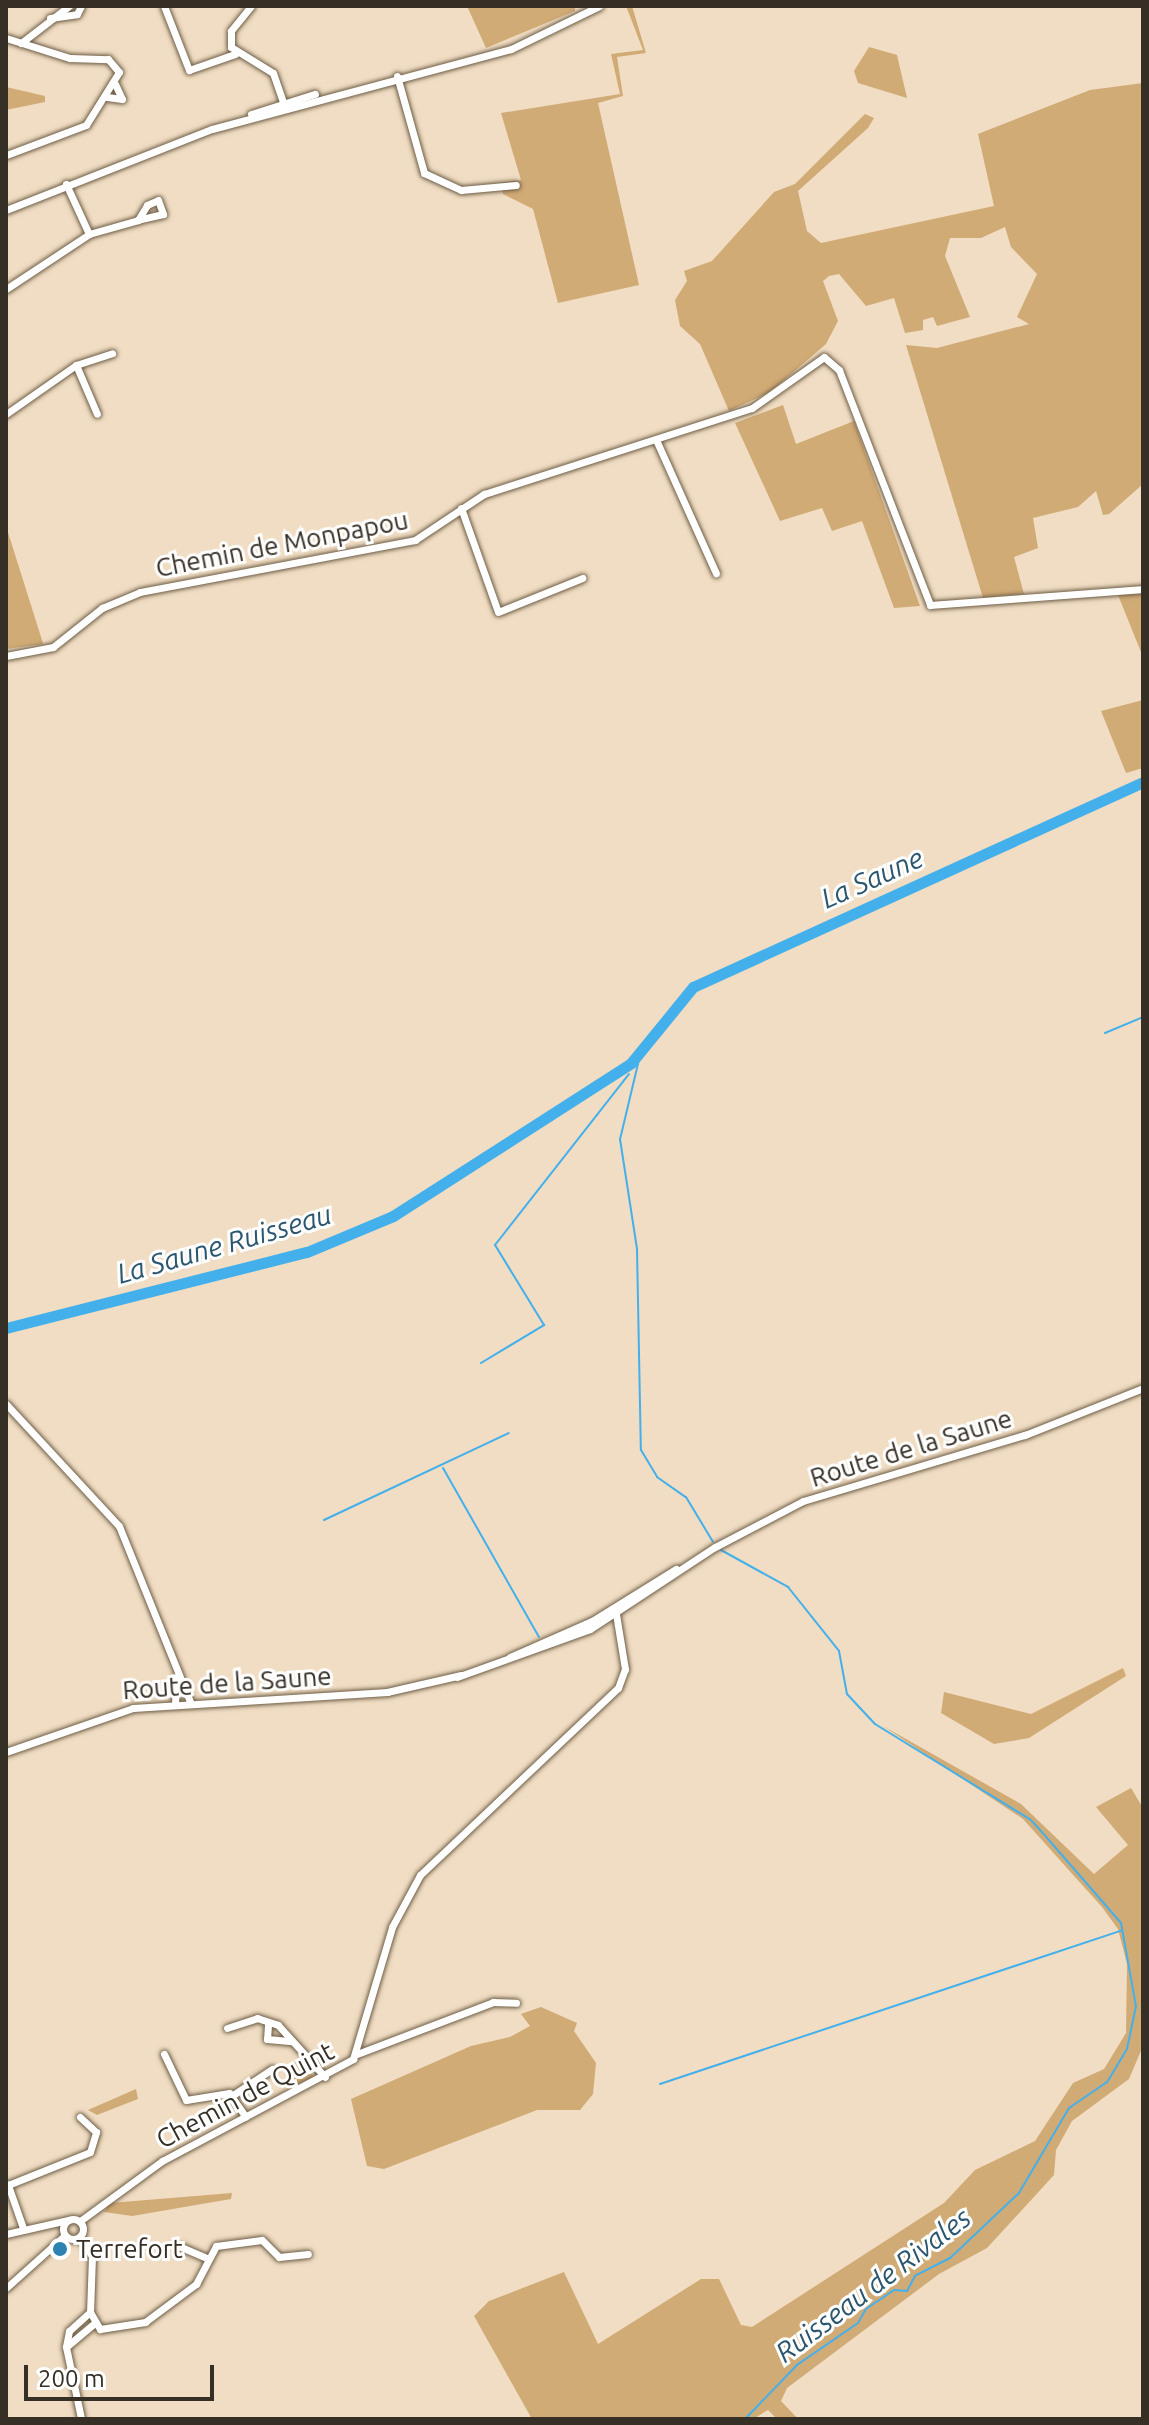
<!DOCTYPE html>
<html>
<head>
<meta charset="utf-8">
<style>
	body { margin:0 }
	#map { position:relative; width:1149px; height:2425px; overflow:hidden; background:#f0ddc3; font-family:Ubuntu,sans-serif }
	div>[style] { position:absolute }
	.green>* { inset:0; background:#d1ab75 }
	.stream>* { height:2px; margin:-1px; padding:0 1px; transform-origin:1px; border-radius:1px; background:#44b0eb }
	.river>* { height:11px; margin:-5.5px; padding:0 5.5px; transform-origin:5.5px; border-radius:5.5px; background:#44b0eb }
	.roads { filter:drop-shadow(0 0 2px #6e5d46) drop-shadow(0 0 2px #6e5d46) }
	.minor>* { height:7px; margin:-3.5px; padding:0 3.5px; transform-origin:3.5px; border-radius:3.5px; background:#fff }
	.minor>.ring { margin:-3.5px; padding:0; box-sizing:content-box; background:none; border:7px solid #fff; border-radius:50% }
	.dots>* { width:22px; height:22px; translate:-50% -50%; box-sizing:border-box; border:4px solid #fff; border-radius:50% }
	span { translate:-50% -50%; white-space:nowrap; text-align:center; line-height:1.15; -webkit-text-stroke:6px #fff; paint-order:stroke }
	.street-label { font-size:26px; color:#362f25 }
	.poi-label { font-size:26px; color:#362f25 }
	.left { translate:0 -50%; text-align:left }
	.water-label { font-size:28px; color:#2b566f; font-style:italic }
	.frame { position:absolute; inset:0; border:8px solid #362f25; pointer-events:none }
	.scale { position:absolute; left:24px; top:2365px; width:190px; height:36px; box-sizing:border-box; border:4px solid #362f25; border-top:0; padding-left:10px; font-size:24px; line-height:28px; white-space:nowrap; color:#362f25; -webkit-text-stroke:6px #fff; paint-order:stroke }
</style>
</head>
<body>
<div id="map">
	<div class="green">
		<i style="clip-path:polygon(467px 6px,575px 6px,575px 11px,486px 48px)"></i>
		<i style="clip-path:polygon(626px 6px,632px 6px,646px 53px,617px 57px,623px 96px,598px 103px,639px 285px,558px 303px,533px 209px,503px 194px,500px 183px,521px 180px,501px 113px,620px 94px,611px 54px,643px 50px)"></i>
		<i style="clip-path:polygon(869px 47px,897px 55px,907px 98px,858px 83px,854px 71px)"></i>
		<i style="clip-path:polygon(1143px 83px,1143px 484px,1109px 514px,1103px 515px,1096px 491px,1078px 507px,1033px 518px,1038px 548px,1014px 557px,1024px 594px,983px 598px,906px 345px,937px 348px,1029px 324px,1017px 317px,1037px 274px,1011px 247px,1005px 227px,981px 238px,950px 238px,945px 256px,970px 317px,937px 326px,933px 317px,923px 320px,923px 330px,905px 333px,894px 298px,866px 306px,839px 274px,829px 276px,823px 281px,838px 321px,826px 344px,770px 392px,729px 411px,700px 344px,680px 326px,675px 300px,687px 281px,684px 271px,712px 261px,774px 192px,795px 184px,865px 114px,874px 118px,868px 128px,798px 191px,807px 231px,821px 243px,994px 206px,978px 134px,1090px 90px)"></i>
		<i style="clip-path:polygon(6px 87px,45px 96px,45px 102px,6px 110px)"></i>
		<i style="clip-path:polygon(783px 405px,796px 444px,854px 421px,920px 606px,894px 608px,862px 521px,832px 531px,822px 508px,780px 521px,735px 423px)"></i>
		<i style="clip-path:polygon(6px 526px,41px 637px,43px 644px,6px 649px)"></i>
		<i style="clip-path:polygon(1143px 593px,1143px 657px,1118px 595px)"></i>
		<i style="clip-path:polygon(1143px 700px,1143px 768px,1126px 773px,1101px 711px)"></i>
		<i style="clip-path:polygon(1123px 1668px,1126px 1676px,1029px 1738px,994px 1744px,941px 1713px,944px 1692px,1031px 1714px)"></i>
		<i style="clip-path:polygon(883px 1726px,1021px 1804px,1094px 1874px,1128px 1845px,1096px 1807px,1131px 1788px,1143px 1808px,1143px 2046px,1129px 2079px,1072px 2121px,1056px 2150px,1054px 2175px,987px 2248px,939px 2274px,787px 2388px,781px 2401px,798px 2419px,777px 2419px,768px 2410px,753px 2419px,532px 2419px,474px 2316px,489px 2301px,564px 2272px,598px 2344px,701px 2279px,719px 2279px,741px 2325px,752px 2327px,944px 2203px,975px 2170px,1035px 2141px,1073px 2083px,1104px 2069px,1126px 2033px,1127px 1964px,1118px 1929px,1102px 1907px,1023px 1819px)"></i>
		<i style="clip-path:polygon(541px 2007px,577px 2023px,574px 2031px,596px 2063px,593px 2094px,580px 2110px,537px 2110px,384px 2169px,367px 2166px,351px 2099px,471px 2046px,510px 2037px,530px 2026px,521px 2014px)"></i>
		<i style="clip-path:polygon(299px 2059px,314px 2077px,292px 2087px,281px 2067px)"></i>
		<i style="clip-path:polygon(136px 2089px,138px 2099px,97px 2115px,88px 2110px)"></i>
		<i style="clip-path:polygon(232px 2193px,231px 2199px,132px 2216px,104px 2212px,110px 2203px)"></i>
	</div>
	<div class="stream">
		<i style="left:1105px;top:1033px;width:41px;rotate:-22.8deg"></i>
		<i style="left:642px;top:1047px;width:95px;rotate:103.4deg"></i>
		<i style="left:620px;top:1139px;width:111px;rotate:81.2deg"></i>
		<i style="left:637px;top:1249px;width:201px;rotate:88.9deg"></i>
		<i style="left:641px;top:1450px;width:31px;rotate:59deg"></i>
		<i style="left:657px;top:1477px;width:35px;rotate:35deg"></i>
		<i style="left:686px;top:1497px;width:52px;rotate:59deg"></i>
		<i style="left:631px;top:1066px;width:3px;rotate:-90deg"></i>
		<i style="left:481px;top:1363px;width:74px;rotate:-31.1deg"></i>
		<i style="left:544px;top:1325px;width:94px;rotate:-121.5deg"></i>
		<i style="left:495px;top:1245px;width:217px;rotate:-51.9deg"></i>
		<i style="left:443px;top:1468px;width:194px;rotate:60.4deg"></i>
		<i style="left:324px;top:1520px;width:204px;rotate:-25.2deg"></i>
		<i style="left:721px;top:1550px;width:77px;rotate:28.9deg"></i>
		<i style="left:788px;top:1587px;width:82px;rotate:51.4deg"></i>
		<i style="left:839px;top:1651px;width:44px;rotate:79.5deg"></i>
		<i style="left:847px;top:1694px;width:41px;rotate:47deg"></i>
		<i style="left:875px;top:1724px;width:183px;rotate:31.6deg"></i>
		<i style="left:1031px;top:1820px;width:25px;rotate:48deg"></i>
		<i style="left:1048px;top:1839px;width:111px;rotate:49deg"></i>
		<i style="left:1121px;top:1923px;width:84px;rotate:79.8deg"></i>
		<i style="left:1136px;top:2006px;width:44px;rotate:101.8deg"></i>
		<i style="left:1127px;top:2049px;width:39px;rotate:121deg"></i>
		<i style="left:1107px;top:2082px;width:46px;rotate:145.6deg"></i>
		<i style="left:1069px;top:2108px;width:99px;rotate:120.5deg"></i>
		<i style="left:1019px;top:2193px;width:95px;rotate:136.7deg"></i>
		<i style="left:950px;top:2258px;width:39px;rotate:153deg"></i>
		<i style="left:915px;top:2276px;width:17px;rotate:118deg"></i>
		<i style="left:907px;top:2291px;width:13px;rotate:-176deg"></i>
		<i style="left:894px;top:2290px;width:34px;rotate:146deg"></i>
		<i style="left:866px;top:2309px;width:16px;rotate:120deg"></i>
		<i style="left:858px;top:2323px;width:74px;rotate:145.5deg"></i>
		<i style="left:797px;top:2365px;width:75px;rotate:133.9deg"></i>
		<i style="left:660px;top:2084px;width:486px;rotate:-18.4deg"></i>
	</div>
	<div class="river">
		<i style="left:6px;top:1328px;width:310px;rotate:-14.2deg"></i>
		<i style="left:307px;top:1252px;width:93px;rotate:-22.7deg"></i>
		<i style="left:393px;top:1216px;width:283px;rotate:-32.7deg"></i>
		<i style="left:631px;top:1063px;width:98px;rotate:-50.8deg"></i>
		<i style="left:693px;top:987px;width:494px;rotate:-24.5deg"></i>
	</div>
	<div class="roads">
		<div class="minor">
			<i style="left:164px;top:6px;width:69px;rotate:68.7deg"></i>
			<i style="left:189px;top:70px;width:49px;rotate:-19.2deg"></i>
			<i style="left:251px;top:6px;width:32px;rotate:129deg"></i>
			<i style="left:231px;top:31px;width:16px;rotate:90deg"></i>
			<i style="left:231px;top:47px;width:49px;rotate:31.8deg"></i>
			<i style="left:273px;top:73px;width:37px;rotate:71deg"></i>
			<i style="left:50px;top:18px;width:27px;rotate:-8deg"></i>
			<i style="left:77px;top:14px;width:9px;rotate:-63deg"></i>
			<i style="left:6px;top:38px;width:67px;rotate:17.4deg"></i>
			<i style="left:70px;top:58px;width:38px;rotate:2deg"></i>
			<i style="left:108px;top:59px;width:17px;rotate:50deg"></i>
			<i style="left:119px;top:72px;width:62px;rotate:121.9deg"></i>
			<i style="left:86px;top:125px;width:85px;rotate:159.4deg"></i>
			<i style="left:21px;top:43px;width:61px;rotate:-37.6deg"></i>
			<i style="left:397px;top:76px;width:101px;rotate:74.4deg"></i>
			<i style="left:424px;top:173px;width:41px;rotate:24.7deg"></i>
			<i style="left:461px;top:190px;width:55px;rotate:-5.2deg"></i>
			<i style="left:107px;top:97px;width:15px;rotate:8deg"></i>
			<i style="left:122px;top:99px;width:17px;rotate:-115deg"></i>
			<i style="left:251px;top:114px;width:67px;rotate:-17.4deg"></i>
			<i style="left:66px;top:184px;width:55px;rotate:65.3deg"></i>
			<i style="left:158px;top:200px;width:15px;rotate:70deg"></i>
			<i style="left:163px;top:214px;width:26px;rotate:167deg"></i>
			<i style="left:138px;top:220px;width:17px;rotate:-59deg"></i>
			<i style="left:147px;top:205px;width:12px;rotate:-24deg"></i>
			<i style="left:6px;top:210px;width:221px;rotate:-21.5deg"></i>
			<i style="left:212px;top:129px;width:310px;rotate:-15deg"></i>
			<i style="left:511px;top:49px;width:98px;rotate:-26deg"></i>
			<i style="left:6px;top:289px;width:100px;rotate:-33.5deg"></i>
			<i style="left:89px;top:234px;width:51px;rotate:-15.9deg"></i>
			<i style="left:76px;top:365px;width:38px;rotate:-18deg"></i>
			<i style="left:6px;top:414px;width:85px;rotate:-35deg"></i>
			<i style="left:76px;top:365px;width:53px;rotate:66.8deg"></i>
			<i style="left:657px;top:442px;width:144px;rotate:65.8deg"></i>
			<i style="left:461px;top:508px;width:110px;rotate:70.4deg"></i>
			<i style="left:498px;top:612px;width:91px;rotate:-22deg"></i>
			<i style="left:6px;top:656px;width:48px;rotate:-10.8deg"></i>
			<i style="left:53px;top:647px;width:63px;rotate:-38.5deg"></i>
			<i style="left:102px;top:608px;width:41px;rotate:-22.8deg"></i>
			<i style="left:140px;top:592px;width:280px;rotate:-10.7deg"></i>
			<i style="left:415px;top:540px;width:83px;rotate:-33.7deg"></i>
			<i style="left:484px;top:494px;width:281px;rotate:-17.8deg"></i>
			<i style="left:752px;top:408px;width:88px;rotate:-35.3deg"></i>
			<i style="left:824px;top:357px;width:20px;rotate:41deg"></i>
			<i style="left:839px;top:370px;width:252px;rotate:68.8deg"></i>
			<i style="left:930px;top:605px;width:214px;rotate:-4.3deg"></i>
			<i style="left:6px;top:1404px;width:166px;rotate:47.2deg"></i>
			<i style="left:119px;top:1526px;width:190px;rotate:68deg"></i>
			<i style="left:510px;top:1657px;width:90px;rotate:-23.7deg"></i>
			<i style="left:592px;top:1621px;width:99px;rotate:-31.8deg"></i>
			<i style="left:457px;top:1677px;width:141px;rotate:-19.8deg"></i>
			<i style="left:590px;top:1629px;width:149px;rotate:-33.3deg"></i>
			<i style="left:715px;top:1547px;width:99px;rotate:-27.6deg"></i>
			<i style="left:803px;top:1501px;width:232px;rotate:-16.6deg"></i>
			<i style="left:1025px;top:1435px;width:127px;rotate:-21.7deg"></i>
			<i style="left:175px;top:1703px;width:26px;rotate:-86deg"></i>
			<i style="left:6px;top:1752px;width:134px;rotate:-19.1deg"></i>
			<i style="left:133px;top:1708px;width:255px;rotate:-3.6deg"></i>
			<i style="left:387px;top:1692px;width:76px;rotate:-12.9deg"></i>
			<i style="left:268px;top:2025px;width:14px;rotate:94deg"></i>
			<i style="left:267px;top:2039px;width:25px;rotate:5deg"></i>
			<i style="left:227px;top:2028px;width:32px;rotate:-18deg"></i>
			<i style="left:257px;top:2018px;width:22px;rotate:18deg"></i>
			<i style="left:278px;top:2025px;width:70px;rotate:47.9deg"></i>
			<i style="left:164px;top:2054px;width:51px;rotate:64.4deg"></i>
			<i style="left:186px;top:2100px;width:44px;rotate:-9.2deg"></i>
			<i style="left:229px;top:2093px;width:29px;rotate:55deg"></i>
			<i style="left:357px;top:2054px;width:146px;rotate:-20.9deg"></i>
			<i style="left:493px;top:2002px;width:23px;rotate:2deg"></i>
			<i style="left:233px;top:2095px;width:47px;rotate:-33.7deg"></i>
			<i class="ring" style="left:63px;top:2219px;width:13px;height:13px"></i>
			<i style="left:80px;top:2221px;width:102px;rotate:-36.2deg"></i>
			<i style="left:162px;top:2161px;width:217px;rotate:-28.1deg"></i>
			<i style="left:353px;top:2059px;width:138px;rotate:-73.5deg"></i>
			<i style="left:392px;top:1927px;width:59px;rotate:-61.7deg"></i>
			<i style="left:420px;top:1875px;width:272px;rotate:-43.4deg"></i>
			<i style="left:618px;top:1688px;width:20px;rotate:-70deg"></i>
			<i style="left:625px;top:1669px;width:56px;rotate:-99.3deg"></i>
			<i style="left:23px;top:2228px;width:46px;rotate:-109.2deg"></i>
			<i style="left:8px;top:2185px;width:88px;rotate:-21.9deg"></i>
			<i style="left:90px;top:2152px;width:21px;rotate:-73deg"></i>
			<i style="left:96px;top:2132px;width:22px;rotate:-137deg"></i>
			<i style="left:6px;top:2234px;width:64px;rotate:-12.7deg"></i>
			<i style="left:80px;top:2237px;width:22px;rotate:58deg"></i>
			<i style="left:92px;top:2256px;width:56px;rotate:92deg"></i>
			<i style="left:90px;top:2312px;width:20px;rotate:60deg"></i>
			<i style="left:100px;top:2329px;width:46px;rotate:-8.8deg"></i>
			<i style="left:145px;top:2322px;width:64px;rotate:-36.7deg"></i>
			<i style="left:196px;top:2284px;width:43px;rotate:-62.2deg"></i>
			<i style="left:216px;top:2246px;width:46px;rotate:-7.4deg"></i>
			<i style="left:262px;top:2240px;width:24px;rotate:45deg"></i>
			<i style="left:279px;top:2257px;width:29px;rotate:-6deg"></i>
			<i style="left:181px;top:2247px;width:26px;rotate:23deg"></i>
			<i style="left:6px;top:2288px;width:79px;rotate:-41.9deg"></i>
			<i style="left:90px;top:2312px;width:28px;rotate:138deg"></i>
			<i style="left:69px;top:2331px;width:16px;rotate:101deg"></i>
			<i style="left:66px;top:2347px;width:35px;rotate:-40deg"></i>
			<i style="left:66px;top:2347px;width:73px;rotate:78.1deg"></i>
		</div>
	</div>
	<div class="dots">
		<i style="left:60px;top:2249px;background:#2c83b2"></i>
	</div>
	<div class="street-label">
		<span style="left:282px;top:544px;rotate:-11deg">Chemin de Monpapou</span>
		<span style="left:911px;top:1448px;rotate:-17deg">Route de la Saune</span>
		<span style="left:227px;top:1683px;rotate:-4deg">Route de la Saune</span>
		<span style="left:245px;top:2095px;rotate:-28deg">Chemin de Quint</span>
	</div>
	<div class="poi-label">
		<span class="left" style="left:76px;top:2249px">Terrefort</span>
	</div>
	<div class="water-label">
		<span style="left:872px;top:878px;rotate:-24deg">La Saune</span>
		<span style="left:224px;top:1244px;rotate:-16deg">La Saune Ruisseau</span>
		<span style="left:873px;top:2285px;rotate:-37deg">Ruisseau de Rivales</span>
	</div>
	<div class="frame"></div>
	<div class="scale">200 m</div>
</div>
</body>
</html>
